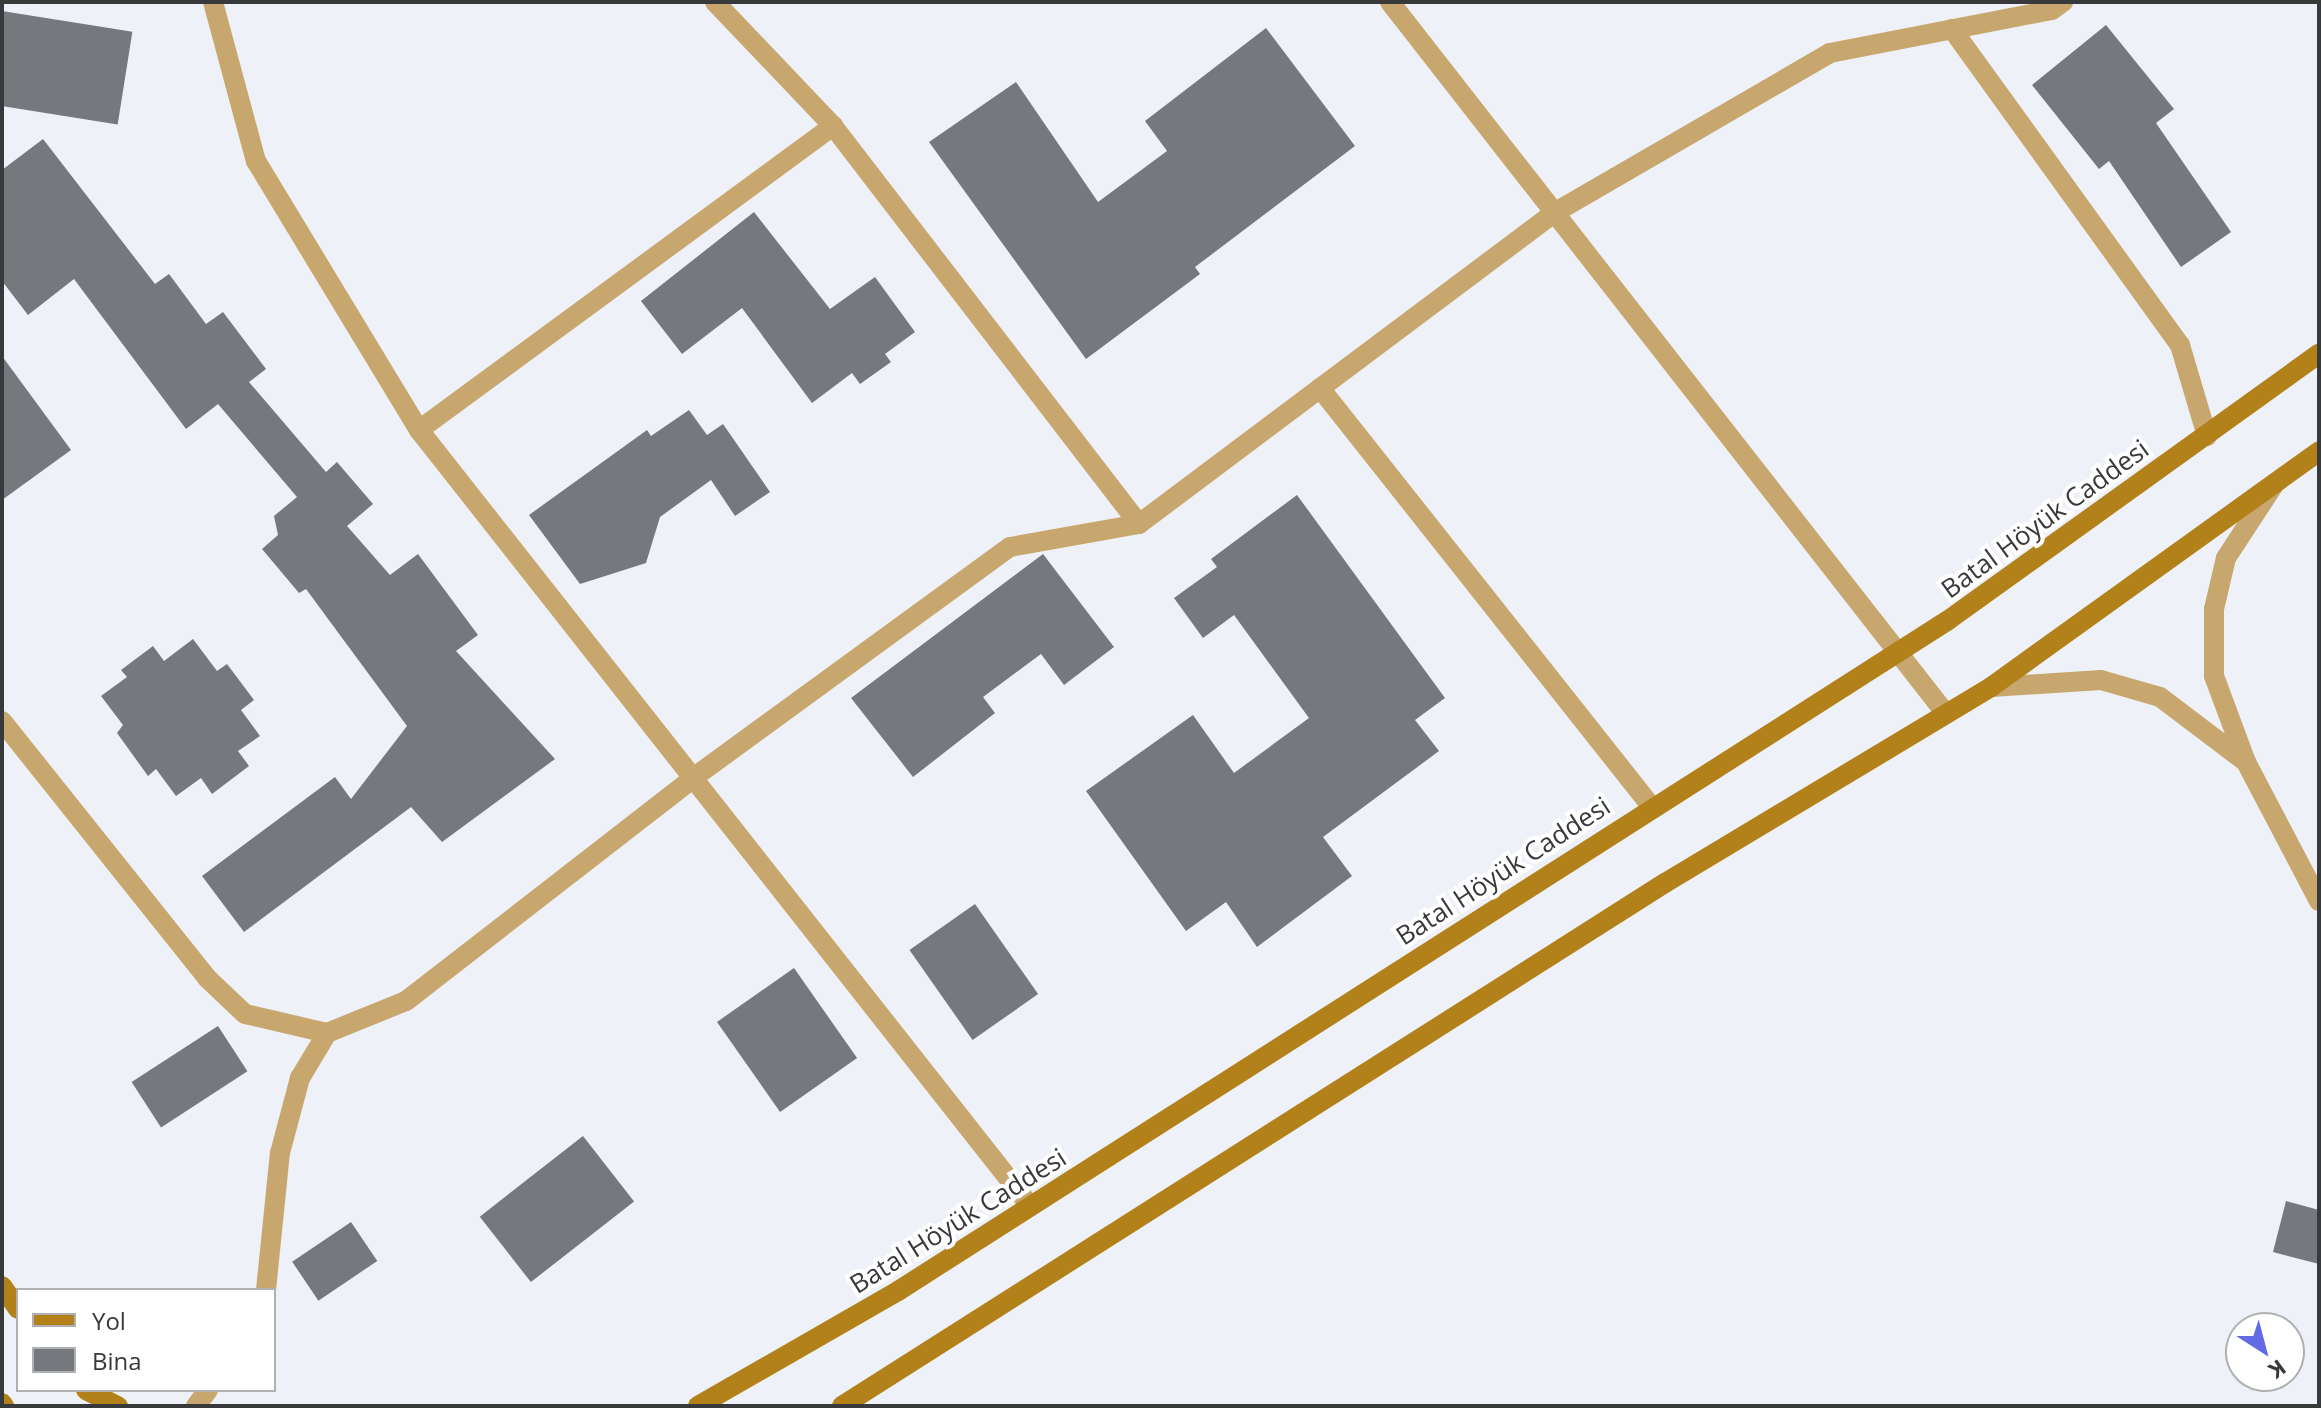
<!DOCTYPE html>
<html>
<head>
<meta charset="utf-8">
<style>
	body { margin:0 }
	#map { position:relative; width:2321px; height:1408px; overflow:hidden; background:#eef1f7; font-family:"Open Sans",sans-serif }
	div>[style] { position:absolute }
	.building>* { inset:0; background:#75787d; transform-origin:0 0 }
	.street>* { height:20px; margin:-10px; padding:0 10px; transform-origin:10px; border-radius:10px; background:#c8a76f }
	.secondary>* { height:20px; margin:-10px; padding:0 10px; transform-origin:10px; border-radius:10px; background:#b3811a }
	span { translate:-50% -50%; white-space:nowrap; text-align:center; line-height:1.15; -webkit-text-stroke:8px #fff; paint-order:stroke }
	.street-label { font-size:26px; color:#38393b }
	.frame { position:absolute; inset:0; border:4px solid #38393b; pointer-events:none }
	.legend { position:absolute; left:16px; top:1288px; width:260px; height:104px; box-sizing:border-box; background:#fff; border:2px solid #afb0b1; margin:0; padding:10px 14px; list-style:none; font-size:24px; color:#38393b }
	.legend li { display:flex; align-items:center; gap:16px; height:40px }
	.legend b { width:40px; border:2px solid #afb0b1 }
	.north { position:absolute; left:2225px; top:1312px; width:80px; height:80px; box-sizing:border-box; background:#fff; border:2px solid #afb0b1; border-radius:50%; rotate:144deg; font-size:22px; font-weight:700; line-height:32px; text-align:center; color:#38393b }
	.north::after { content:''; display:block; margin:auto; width:28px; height:36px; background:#636be4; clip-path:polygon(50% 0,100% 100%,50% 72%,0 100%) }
</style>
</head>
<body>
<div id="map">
	<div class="building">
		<i style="left:2px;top:11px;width:132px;height:94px;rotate:9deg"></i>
		<i style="clip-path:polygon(2106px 25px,2174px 109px,2156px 123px,2231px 232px,2181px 267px,2109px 161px,2099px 169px,2032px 85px)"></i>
		<i style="clip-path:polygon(1266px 28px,1355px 146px,1195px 267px,1200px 274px,1086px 359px,929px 142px,1016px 82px,1098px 202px,1167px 151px,1145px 121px)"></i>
		<i style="clip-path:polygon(43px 139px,155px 284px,169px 274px,206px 324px,223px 312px,266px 369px,249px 382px,326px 472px,337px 462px,373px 504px,347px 526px,390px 575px,418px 554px,478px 635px,456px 651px,555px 759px,442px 842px,411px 807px,244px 932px,202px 876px,335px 777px,351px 799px,407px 726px,306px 589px,299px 593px,262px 549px,278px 535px,274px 516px,297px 497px,218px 404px,186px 429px,74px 279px,28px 315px,2px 281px,2px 170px)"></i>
		<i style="clip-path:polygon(754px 212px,830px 309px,875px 277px,915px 332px,885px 354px,891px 362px,860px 384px,852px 373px,812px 403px,742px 308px,682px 354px,641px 301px)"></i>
		<i style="clip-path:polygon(2px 356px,71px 450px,2px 500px)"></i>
		<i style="clip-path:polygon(689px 410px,707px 435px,723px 424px,770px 492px,735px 516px,711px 480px,660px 517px,646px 563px,580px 584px,529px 515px,647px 430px,651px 436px)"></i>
		<i style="clip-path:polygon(1297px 495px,1445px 698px,1415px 720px,1439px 751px,1323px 837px,1352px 876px,1257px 947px,1226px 902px,1186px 931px,1086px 791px,1193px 715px,1234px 773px,1309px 718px,1234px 615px,1203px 638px,1174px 598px,1217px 567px,1211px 559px)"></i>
		<i style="clip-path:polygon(1043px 554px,1114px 647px,1064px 685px,1041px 654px,983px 697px,995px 713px,913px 777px,851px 698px)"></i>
		<i style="clip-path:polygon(193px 639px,217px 671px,227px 664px,254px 700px,241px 710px,260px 736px,238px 751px,249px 766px,212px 794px,201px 778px,176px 796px,156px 769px,148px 776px,117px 733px,123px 725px,101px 696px,127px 677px,121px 670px,153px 646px,164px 661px)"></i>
		<i style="left:975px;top:904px;width:110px;height:80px;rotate:55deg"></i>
		<i style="left:794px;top:968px;width:110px;height:94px;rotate:55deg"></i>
		<i style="left:218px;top:1026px;width:54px;height:103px;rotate:57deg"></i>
		<i style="left:583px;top:1136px;width:83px;height:131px;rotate:52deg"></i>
		<i style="clip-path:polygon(2286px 1201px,2319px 1210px,2319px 1264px,2273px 1252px)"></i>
		<i style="left:351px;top:1222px;width:47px;height:71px;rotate:56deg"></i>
	</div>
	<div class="street">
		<i style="left:213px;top:2px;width:165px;rotate:74.9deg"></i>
		<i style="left:256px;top:161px;width:315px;rotate:58.8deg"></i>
		<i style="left:419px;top:430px;width:988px;rotate:51.78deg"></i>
		<i style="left:715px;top:2px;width:171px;rotate:46.4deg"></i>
		<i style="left:833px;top:126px;width:502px;rotate:52.45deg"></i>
		<i style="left:1390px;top:2px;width:903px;rotate:52.01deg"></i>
		<i style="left:1952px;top:29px;width:390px;rotate:54.2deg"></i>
		<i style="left:2180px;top:345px;width:95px;rotate:73.5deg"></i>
		<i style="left:1320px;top:388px;width:533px;rotate:51.63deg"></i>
		<i style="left:419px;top:430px;width:514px;rotate:-36.29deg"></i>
		<i style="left:1991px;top:687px;width:110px;rotate:-3.6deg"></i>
		<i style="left:2101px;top:680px;width:61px;rotate:16.1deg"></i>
		<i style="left:2160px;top:697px;width:108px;rotate:37.1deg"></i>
		<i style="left:2246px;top:762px;width:92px;rotate:-110.4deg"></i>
		<i style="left:2214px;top:676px;width:67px;rotate:-90deg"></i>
		<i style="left:2214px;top:609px;width:52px;rotate:-76.8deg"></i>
		<i style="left:2226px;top:558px;width:90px;rotate:-56.8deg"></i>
		<i style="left:2px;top:721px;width:329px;rotate:51.4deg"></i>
		<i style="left:207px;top:978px;width:52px;rotate:43.5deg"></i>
		<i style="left:245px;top:1014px;width:84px;rotate:13deg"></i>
		<i style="left:2246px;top:762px;width:157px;rotate:62.3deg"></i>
		<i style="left:266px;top:1290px;width:138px;rotate:-84.2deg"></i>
		<i style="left:280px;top:1153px;width:78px;rotate:-75.1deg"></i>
		<i style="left:300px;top:1078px;width:52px;rotate:-59deg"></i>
		<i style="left:327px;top:1033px;width:85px;rotate:-22.1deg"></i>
		<i style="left:406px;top:1001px;width:363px;rotate:-37.8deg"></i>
		<i style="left:693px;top:778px;width:392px;rotate:-36.1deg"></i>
		<i style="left:1010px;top:547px;width:131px;rotate:-10.1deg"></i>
		<i style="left:1139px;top:524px;width:519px;rotate:-36.85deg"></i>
		<i style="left:1554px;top:213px;width:319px;rotate:-30.1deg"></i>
		<i style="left:1830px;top:53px;width:226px;rotate:-11deg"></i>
		<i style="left:2052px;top:10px;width:14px;rotate:-36deg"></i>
		<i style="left:196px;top:1406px;width:20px;rotate:-53deg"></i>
	</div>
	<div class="secondary">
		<i style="left:2px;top:1286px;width:28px;rotate:55deg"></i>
		<i style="left:86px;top:1390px;width:36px;rotate:27deg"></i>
		<i style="left:2px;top:1403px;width:4px;rotate:56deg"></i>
		<i style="left:698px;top:1406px;width:231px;rotate:-29.9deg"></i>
		<i style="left:898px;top:1291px;width:1245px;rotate:-32.57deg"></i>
		<i style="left:1947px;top:621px;width:458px;rotate:-35.7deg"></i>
		<i style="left:842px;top:1406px;width:975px;rotate:-32.44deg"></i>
		<i style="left:1665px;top:883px;width:380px;rotate:-31deg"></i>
		<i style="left:1991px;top:687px;width:404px;rotate:-35.7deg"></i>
	</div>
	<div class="street-label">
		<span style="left:2045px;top:519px;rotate:-36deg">Batal Höyük Caddesi</span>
		<span style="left:1503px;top:871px;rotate:-33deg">Batal Höyük Caddesi</span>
		<span style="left:958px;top:1221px;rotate:-32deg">Batal Höyük Caddesi</span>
	</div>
	<div class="frame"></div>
	<ul class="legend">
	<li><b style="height:10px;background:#b3811a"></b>Yol</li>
	<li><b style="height:22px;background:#75787d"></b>Bina</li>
	</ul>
	<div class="north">K</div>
</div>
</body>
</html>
